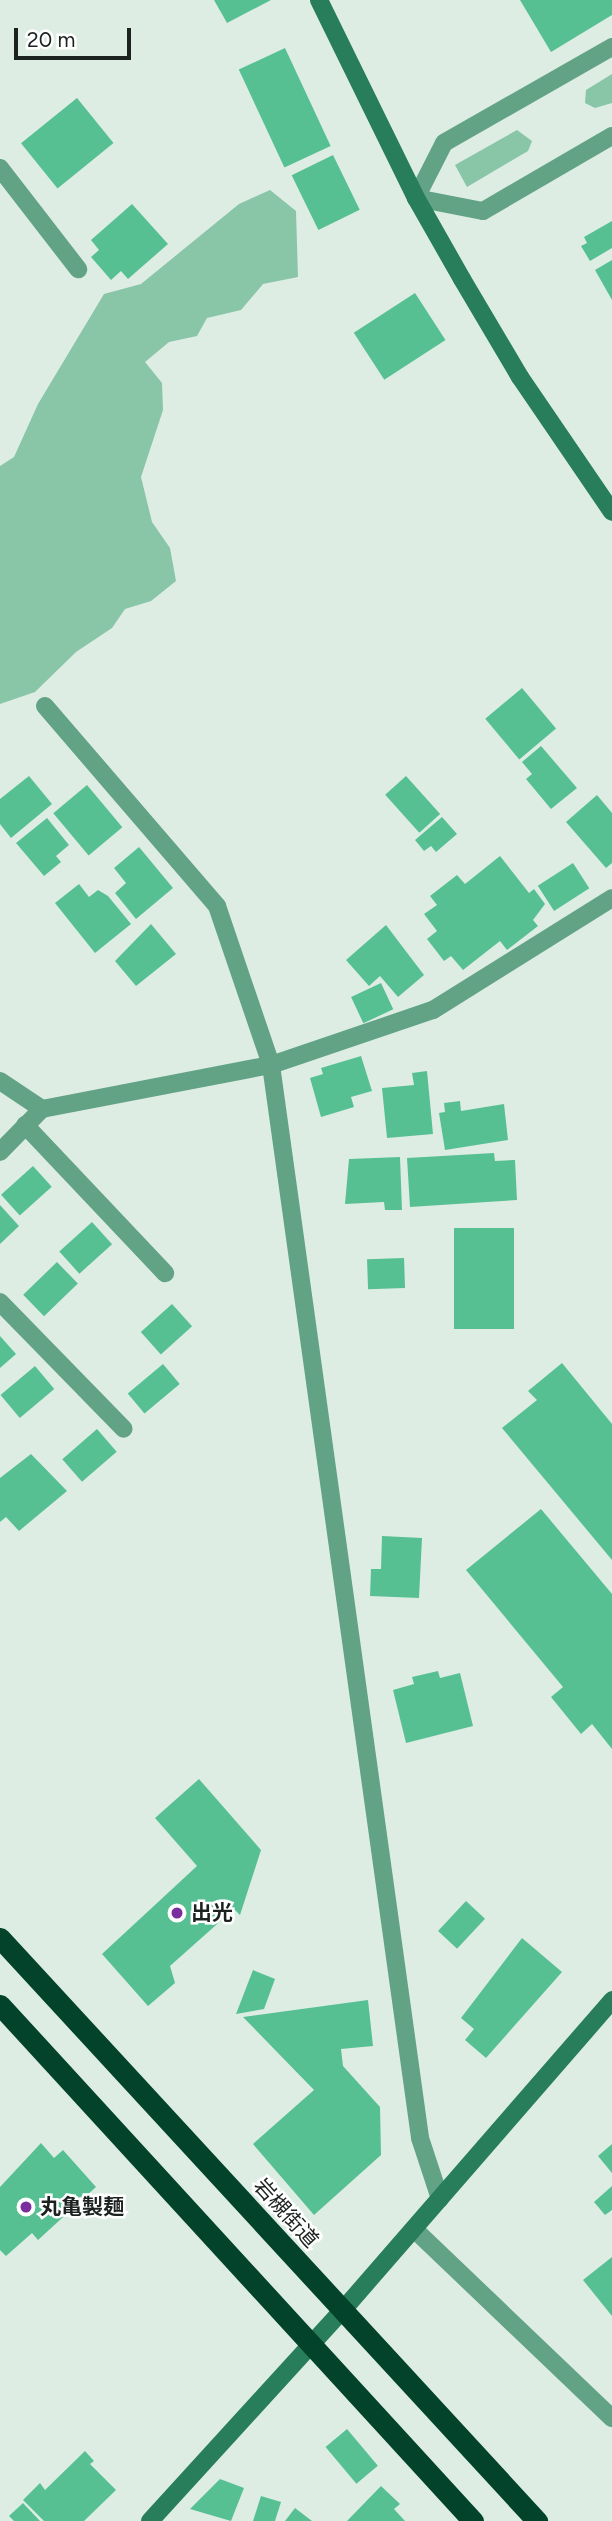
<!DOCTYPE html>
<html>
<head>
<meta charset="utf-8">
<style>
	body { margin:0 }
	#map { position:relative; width:612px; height:2521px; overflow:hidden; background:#ddede4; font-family:Figtree,"Noto Sans JP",sans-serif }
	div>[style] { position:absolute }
	.green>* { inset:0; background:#89c5a7 }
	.building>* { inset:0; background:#57c092; transform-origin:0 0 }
	.lane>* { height:18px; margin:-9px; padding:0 9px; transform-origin:9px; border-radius:9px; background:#63a385 }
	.street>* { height:18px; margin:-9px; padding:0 9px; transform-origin:9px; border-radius:9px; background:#63a385 }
	.secondary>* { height:18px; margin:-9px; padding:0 9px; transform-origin:9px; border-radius:9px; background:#287d5a }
	.highway>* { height:21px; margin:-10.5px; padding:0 10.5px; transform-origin:10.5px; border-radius:10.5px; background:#03432c }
	.dots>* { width:19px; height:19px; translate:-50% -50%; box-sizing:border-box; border:4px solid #fff; border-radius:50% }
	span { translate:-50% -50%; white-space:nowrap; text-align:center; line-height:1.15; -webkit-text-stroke:5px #fff; paint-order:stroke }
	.poi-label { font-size:21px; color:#1c221f; font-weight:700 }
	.left { translate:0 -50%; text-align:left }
	.street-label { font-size:21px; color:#1c221f }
	.scale { position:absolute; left:14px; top:28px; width:117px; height:32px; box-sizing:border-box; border:4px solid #1c221f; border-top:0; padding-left:9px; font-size:21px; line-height:24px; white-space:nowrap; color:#1c221f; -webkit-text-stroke:5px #fff; paint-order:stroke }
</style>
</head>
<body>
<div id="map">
	<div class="green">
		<i style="clip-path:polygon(612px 74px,612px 103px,595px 108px,585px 103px,586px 90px)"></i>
		<i style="clip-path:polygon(517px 130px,532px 141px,528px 151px,467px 187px,455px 165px)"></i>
		<i style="clip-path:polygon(270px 190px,296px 211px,298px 277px,263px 284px,241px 310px,207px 318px,197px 336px,169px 342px,145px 362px,162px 383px,163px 410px,141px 477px,152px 522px,170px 548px,176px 581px,151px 601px,125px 609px,112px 628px,76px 652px,35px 692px,0 704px,0 466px,14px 457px,38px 404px,104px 294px,141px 284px,239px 204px)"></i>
	</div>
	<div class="building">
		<i style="clip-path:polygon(214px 0,271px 0,227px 23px)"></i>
		<i style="clip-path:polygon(520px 0,612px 0,612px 15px,551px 52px)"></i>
		<i style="left:285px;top:48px;width:108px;height:51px;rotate:65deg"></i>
		<i style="left:77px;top:98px;width:58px;height:72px;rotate:51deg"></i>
		<i style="left:333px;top:155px;width:61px;height:46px;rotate:64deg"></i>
		<i style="clip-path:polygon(132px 204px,168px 244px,128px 279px,121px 271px,111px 280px,91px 257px,99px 250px,91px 240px)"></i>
		<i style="clip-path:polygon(612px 221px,612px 248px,590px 261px,581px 246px,587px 243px,584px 237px)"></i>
		<i style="clip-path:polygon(612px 260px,612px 300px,595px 270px)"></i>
		<i style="left:415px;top:293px;width:56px;height:73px;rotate:57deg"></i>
		<i style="left:522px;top:688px;width:53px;height:48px;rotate:50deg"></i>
		<i style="clip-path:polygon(541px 746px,577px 788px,551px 809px,526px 779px,532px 774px,522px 762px)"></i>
		<i style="clip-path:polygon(29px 776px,52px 804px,11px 838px,0 824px,0 799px)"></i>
		<i style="left:406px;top:776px;width:51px;height:28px;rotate:48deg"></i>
		<i style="left:87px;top:785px;width:55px;height:44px;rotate:50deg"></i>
		<i style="clip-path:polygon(597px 795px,612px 813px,612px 863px,606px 868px,566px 822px)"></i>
		<i style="clip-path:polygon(442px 817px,457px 834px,436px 852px,431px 846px,424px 851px,415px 840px)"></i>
		<i style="clip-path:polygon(47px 818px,69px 845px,56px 856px,61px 862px,44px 876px,16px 843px)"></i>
		<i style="clip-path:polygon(139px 847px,173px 888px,136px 919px,115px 893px,126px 883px,114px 868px)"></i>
		<i style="clip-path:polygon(500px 856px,529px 893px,534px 889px,545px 904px,533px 920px,538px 926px,507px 950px,500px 941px,463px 970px,451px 956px,444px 961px,427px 939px,437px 931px,424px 914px,437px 905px,430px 896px,457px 875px,465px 884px)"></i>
		<i style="left:573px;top:863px;width:30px;height:42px;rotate:57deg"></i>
		<i style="clip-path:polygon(79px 884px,89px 897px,98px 890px,108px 896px,131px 924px,95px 953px,55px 903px)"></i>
		<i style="clip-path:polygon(151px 924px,176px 954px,136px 986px,115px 961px)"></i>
		<i style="clip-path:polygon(386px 925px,424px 975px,398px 997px,380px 976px,369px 986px,346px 960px)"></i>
		<i style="left:381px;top:983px;width:29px;height:33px;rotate:65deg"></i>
		<i style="clip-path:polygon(361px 1056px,372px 1091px,351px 1097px,354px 1107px,321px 1117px,310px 1078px,323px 1074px,321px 1068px)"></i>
		<i style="clip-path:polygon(427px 1071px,433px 1134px,387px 1138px,382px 1088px,414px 1085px,412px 1073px)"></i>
		<i style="clip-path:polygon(460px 1101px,461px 1111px,504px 1104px,508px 1140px,445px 1150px,439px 1113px,445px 1112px,444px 1103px)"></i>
		<i style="clip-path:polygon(494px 1153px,495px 1161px,515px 1160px,517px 1200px,410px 1207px,407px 1158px)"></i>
		<i style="clip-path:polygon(400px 1157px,402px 1210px,385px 1210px,384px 1202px,345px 1204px,349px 1159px)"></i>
		<i style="left:33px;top:1166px;width:28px;height:43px;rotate:48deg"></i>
		<i style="clip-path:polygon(0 1205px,19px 1226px,0 1244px)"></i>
		<i style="left:92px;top:1222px;width:30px;height:44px;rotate:48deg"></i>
		<i style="left:454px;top:1228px;width:60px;height:101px"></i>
		<i style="left:404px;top:1258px;width:30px;height:37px;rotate:88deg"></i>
		<i style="left:57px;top:1262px;width:30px;height:47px;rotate:46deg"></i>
		<i style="left:172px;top:1304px;width:30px;height:42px;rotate:48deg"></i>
		<i style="clip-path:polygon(0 1336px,16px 1354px,0 1368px)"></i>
		<i style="clip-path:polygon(562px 1363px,612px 1424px,612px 1560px,502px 1428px,537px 1400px,528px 1391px)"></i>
		<i style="left:163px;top:1364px;width:26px;height:46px;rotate:50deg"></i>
		<i style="left:35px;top:1366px;width:30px;height:45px;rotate:50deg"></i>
		<i style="left:97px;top:1429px;width:30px;height:46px;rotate:49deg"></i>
		<i style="clip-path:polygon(31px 1454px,67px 1491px,19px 1531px,6px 1517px,0 1522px,0 1478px)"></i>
		<i style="clip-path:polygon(541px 1509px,612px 1594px,612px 1749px,592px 1724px,581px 1734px,551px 1697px,563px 1687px,466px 1570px)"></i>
		<i style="clip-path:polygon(382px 1536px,422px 1538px,419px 1598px,370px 1596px,371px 1569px,381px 1569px)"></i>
		<i style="clip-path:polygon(438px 1671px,440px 1678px,460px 1673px,473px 1726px,406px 1743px,393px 1690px,414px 1684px,412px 1677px)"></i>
		<i style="clip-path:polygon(199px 1779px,261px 1850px,240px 1915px,234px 1909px,170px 1966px,175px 1983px,148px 2006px,102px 1954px,197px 1866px,155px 1818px)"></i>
		<i style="left:466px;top:1901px;width:26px;height:41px;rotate:43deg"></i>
		<i style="clip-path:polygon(522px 1938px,562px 1972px,486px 2058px,465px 2040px,474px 2029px,461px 2018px)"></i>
		<i style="clip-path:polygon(253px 1970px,275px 1979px,264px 2009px,236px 2014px)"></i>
		<i style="clip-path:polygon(368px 2000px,373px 2046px,341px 2049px,343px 2066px,380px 2107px,381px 2155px,314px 2215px,253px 2144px,314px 2090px,243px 2017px)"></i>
		<i style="clip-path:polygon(41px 2143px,54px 2158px,63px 2150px,96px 2187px,38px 2240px,32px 2233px,6px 2256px,0 2250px,0 2187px)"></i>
		<i style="clip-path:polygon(612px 2144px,612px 2173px,598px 2156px)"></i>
		<i style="clip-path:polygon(612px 2186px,612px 2210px,605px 2215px,594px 2202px)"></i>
		<i style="clip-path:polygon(612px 2257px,612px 2316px,583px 2280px)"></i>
		<i style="left:347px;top:2429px;width:48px;height:28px;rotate:50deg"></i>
		<i style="clip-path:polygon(85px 2451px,94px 2461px,90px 2464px,116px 2490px,84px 2521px,44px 2521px,23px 2500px,40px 2483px,45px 2490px)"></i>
		<i style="clip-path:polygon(220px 2479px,244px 2488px,231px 2521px,190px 2509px)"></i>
		<i style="clip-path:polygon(381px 2486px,400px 2504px,394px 2509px,405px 2521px,347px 2521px)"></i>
		<i style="clip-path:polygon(261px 2496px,281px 2502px,275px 2521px,253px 2521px)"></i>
		<i style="clip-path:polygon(23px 2503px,40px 2521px,14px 2521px,9px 2516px)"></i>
		<i style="clip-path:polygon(295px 2508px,312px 2521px,285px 2521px)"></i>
	</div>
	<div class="lane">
		<i style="left:612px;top:47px;width:193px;rotate:150.3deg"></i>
		<i style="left:444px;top:143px;width:62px;rotate:117deg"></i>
		<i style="left:416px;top:198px;width:68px;rotate:11deg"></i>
		<i style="left:483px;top:211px;width:149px;rotate:-30.2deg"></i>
		<i style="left:0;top:168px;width:128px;rotate:52.3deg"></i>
		<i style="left:25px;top:1125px;width:204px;rotate:46.6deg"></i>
		<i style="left:0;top:1302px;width:177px;rotate:45.7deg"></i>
	</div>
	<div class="street">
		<i style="left:45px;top:706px;width:264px;rotate:49.3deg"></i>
		<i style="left:217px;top:906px;width:168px;rotate:71.2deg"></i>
		<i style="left:271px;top:1065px;width:1083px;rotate:82.09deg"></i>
		<i style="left:420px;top:2138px;width:64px;rotate:71.8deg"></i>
		<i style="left:0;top:1081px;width:50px;rotate:33.7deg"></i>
		<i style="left:42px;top:1109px;width:233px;rotate:-10.9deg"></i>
		<i style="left:271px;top:1065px;width:171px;rotate:-18.8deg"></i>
		<i style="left:433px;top:1010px;width:211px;rotate:-32deg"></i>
		<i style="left:0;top:1152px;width:60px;rotate:-45.7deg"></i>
		<i style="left:414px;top:2229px;width:274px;rotate:43.7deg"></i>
	</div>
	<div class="secondary">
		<i style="left:319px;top:0;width:220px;rotate:63.9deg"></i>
		<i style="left:416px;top:198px;width:93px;rotate:60.4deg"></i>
		<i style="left:462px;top:279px;width:114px;rotate:59.4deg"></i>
		<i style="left:520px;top:377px;width:163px;rotate:55.7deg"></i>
		<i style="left:150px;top:2521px;width:285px;rotate:-47.6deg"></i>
		<i style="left:342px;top:2311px;width:412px;rotate:-49deg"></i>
	</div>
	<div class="highway">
		<i style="left:0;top:1938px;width:793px;rotate:47.35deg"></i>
		<i style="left:0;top:2005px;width:700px;rotate:47.49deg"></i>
	</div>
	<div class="dots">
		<i style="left:177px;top:1913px;background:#7a2d9e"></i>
		<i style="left:26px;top:2207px;background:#7a2d9e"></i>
	</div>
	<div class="poi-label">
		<span class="left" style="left:191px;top:1913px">出光</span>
		<span class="left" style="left:40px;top:2207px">丸亀製麺</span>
	</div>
	<div class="street-label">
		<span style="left:286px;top:2213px;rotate:48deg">岩槻街道</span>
	</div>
	<div class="scale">20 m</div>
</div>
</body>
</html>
